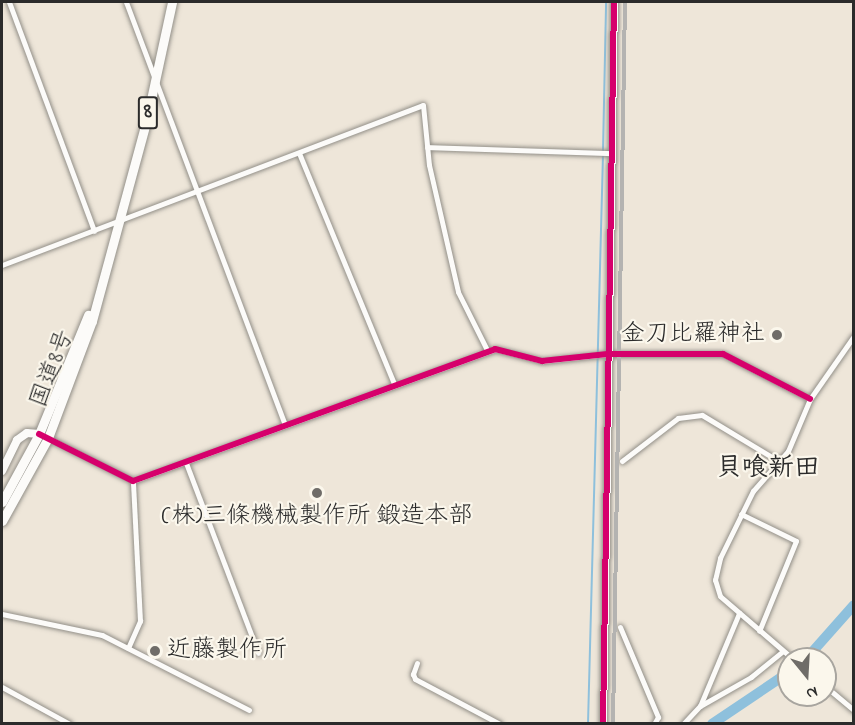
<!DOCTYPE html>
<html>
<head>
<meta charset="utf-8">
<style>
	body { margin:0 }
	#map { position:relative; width:855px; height:725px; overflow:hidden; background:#eee6d9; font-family:"Indie Flower","Klee One",sans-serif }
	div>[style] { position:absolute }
	.stream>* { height:1.5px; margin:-0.75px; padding:0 0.75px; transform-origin:0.75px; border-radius:0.75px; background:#8ec0dc }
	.river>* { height:10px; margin:-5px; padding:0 5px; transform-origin:5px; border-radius:5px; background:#8ec0dc }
	.roads { filter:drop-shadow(0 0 2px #928f88) drop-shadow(0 0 2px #928f88) }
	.minor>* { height:5px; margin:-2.5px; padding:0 2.5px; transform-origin:2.5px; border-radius:2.5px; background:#fcfbf9 }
	.tertiary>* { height:7px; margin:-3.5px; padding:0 3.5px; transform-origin:3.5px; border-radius:3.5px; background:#fcfbf9 }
	.secondary>* { height:8px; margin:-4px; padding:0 4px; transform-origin:4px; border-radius:4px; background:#fcfbf9 }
	.trunk>* { height:9px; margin:-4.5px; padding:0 4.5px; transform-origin:4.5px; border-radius:4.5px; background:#fcfbf9 }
	.rail>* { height:4px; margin-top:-2px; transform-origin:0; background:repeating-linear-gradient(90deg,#fbf7ec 0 4.5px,#b4b3b1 0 9px); box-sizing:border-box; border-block:2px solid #b4b3b1 }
	.cycleway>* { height:6px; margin:-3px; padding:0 3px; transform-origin:3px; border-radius:3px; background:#d6006c }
	.dots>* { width:16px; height:16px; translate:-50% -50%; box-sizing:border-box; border:3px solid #fbf7ec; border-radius:50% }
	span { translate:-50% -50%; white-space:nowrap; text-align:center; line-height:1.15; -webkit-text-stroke:4.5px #fbf7ec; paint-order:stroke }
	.shield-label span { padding:2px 4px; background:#fbf7ec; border:2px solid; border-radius:4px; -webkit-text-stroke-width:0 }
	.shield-label { font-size:22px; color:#2b2b2b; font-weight:700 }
	.poi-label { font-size:24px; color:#2b2b2b }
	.right { translate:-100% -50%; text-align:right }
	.left { translate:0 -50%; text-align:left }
	.street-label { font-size:24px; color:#2b2b2b }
	.neighbourhood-label { font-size:26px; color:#2b2b2b; font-weight:700 }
	.frame { position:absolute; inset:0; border:3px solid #2b2b2b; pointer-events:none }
	.north { position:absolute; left:777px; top:647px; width:60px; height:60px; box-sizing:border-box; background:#fbf7ec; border:2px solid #a8a59f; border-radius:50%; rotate:162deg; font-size:16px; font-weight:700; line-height:24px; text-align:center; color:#2b2b2b }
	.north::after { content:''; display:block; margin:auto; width:21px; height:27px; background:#6f6c68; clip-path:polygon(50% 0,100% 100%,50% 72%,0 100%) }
</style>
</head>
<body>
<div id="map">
	<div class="stream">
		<i style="left:603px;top:151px;width:149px;rotate:-88.8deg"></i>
		<i style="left:588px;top:724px;width:569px;rotate:-88.49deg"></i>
	</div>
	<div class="river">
		<i style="left:806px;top:659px;width:72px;rotate:-48.4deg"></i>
		<i style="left:712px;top:724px;width:93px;rotate:-34deg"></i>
	</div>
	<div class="roads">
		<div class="minor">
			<i style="left:9px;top:2px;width:244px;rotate:69.6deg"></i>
			<i style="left:126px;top:2px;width:452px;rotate:69.4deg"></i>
			<i style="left:427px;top:147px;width:184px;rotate:1.9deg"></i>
			<i style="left:299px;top:153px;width:250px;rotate:67.6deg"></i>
			<i style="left:2px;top:265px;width:450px;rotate:-20.8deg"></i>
			<i style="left:423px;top:105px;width:60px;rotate:84.3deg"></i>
			<i style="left:429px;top:165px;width:130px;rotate:77.1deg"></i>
			<i style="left:458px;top:292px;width:65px;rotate:63.4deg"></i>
			<i style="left:48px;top:438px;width:95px;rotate:26.8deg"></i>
			<i style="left:133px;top:481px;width:385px;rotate:-20deg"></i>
			<i style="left:495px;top:349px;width:49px;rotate:14.3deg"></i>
			<i style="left:542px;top:361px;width:66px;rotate:-6.1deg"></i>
			<i style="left:608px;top:354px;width:115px"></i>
			<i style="left:723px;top:354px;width:98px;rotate:27.3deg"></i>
			<i style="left:622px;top:461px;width:71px;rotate:-37.5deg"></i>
			<i style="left:678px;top:418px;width:24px;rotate:-7deg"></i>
			<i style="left:702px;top:415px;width:87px;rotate:31deg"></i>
			<i style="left:186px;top:463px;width:203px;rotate:69.2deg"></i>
			<i style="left:741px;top:514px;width:61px;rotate:26.1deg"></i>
			<i style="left:796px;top:541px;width:97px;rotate:112.3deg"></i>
			<i style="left:2px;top:614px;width:102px;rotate:11.9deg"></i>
			<i style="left:102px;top:635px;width:165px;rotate:27deg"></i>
			<i style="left:620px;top:627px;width:98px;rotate:67.1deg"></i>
			<i style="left:658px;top:717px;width:8px;rotate:120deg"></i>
			<i style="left:128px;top:648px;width:30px;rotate:-66deg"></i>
			<i style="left:140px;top:621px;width:140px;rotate:-92.9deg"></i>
			<i style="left:793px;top:659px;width:96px;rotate:-139.2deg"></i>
			<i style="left:720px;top:596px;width:17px;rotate:-107deg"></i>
			<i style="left:715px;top:580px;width:23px;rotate:-77deg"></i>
			<i style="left:720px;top:558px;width:75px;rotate:-63.8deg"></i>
			<i style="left:753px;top:491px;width:53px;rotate:-48.8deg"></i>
			<i style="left:788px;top:451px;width:56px;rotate:-67.1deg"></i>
			<i style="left:810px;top:399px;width:77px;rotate:-55.1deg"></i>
			<i style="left:417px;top:663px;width:12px;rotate:110deg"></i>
			<i style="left:413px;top:674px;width:5px;rotate:68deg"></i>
			<i style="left:415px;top:679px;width:96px;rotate:27.9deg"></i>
			<i style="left:825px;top:686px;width:38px;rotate:40deg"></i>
			<i style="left:2px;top:687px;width:77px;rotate:28.6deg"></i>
			<i style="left:700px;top:706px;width:59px;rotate:-29.6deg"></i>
			<i style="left:751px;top:677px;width:41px;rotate:-39.1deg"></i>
			<i style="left:683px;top:724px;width:25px;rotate:-47deg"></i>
			<i style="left:700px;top:706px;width:101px;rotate:-67.2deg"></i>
		</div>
		<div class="tertiary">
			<i style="left:603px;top:724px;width:722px;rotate:-89.13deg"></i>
		</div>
		<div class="secondary">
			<i style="left:2px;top:471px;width:34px;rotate:-64deg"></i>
			<i style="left:17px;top:440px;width:12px;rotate:-35deg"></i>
			<i style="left:27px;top:433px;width:12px;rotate:5deg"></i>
		</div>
		<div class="trunk">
			<i style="left:2px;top:502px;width:77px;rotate:-61.4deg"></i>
			<i style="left:39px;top:434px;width:129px;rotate:-67.6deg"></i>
			<i style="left:2px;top:521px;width:95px;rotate:-61deg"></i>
			<i style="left:48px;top:438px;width:125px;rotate:-69.4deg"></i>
			<i style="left:92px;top:321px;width:210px;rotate:-74.8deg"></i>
			<i style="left:147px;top:118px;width:119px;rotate:-77.8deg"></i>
		</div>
	</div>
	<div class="rail">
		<i style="left:613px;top:724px;width:722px;rotate:-89.05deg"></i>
	</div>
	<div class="cycleway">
		<i style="left:39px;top:434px;width:105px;rotate:26.6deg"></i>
		<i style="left:133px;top:481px;width:385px;rotate:-20deg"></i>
		<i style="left:495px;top:349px;width:49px;rotate:14.3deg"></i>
		<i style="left:542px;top:361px;width:66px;rotate:-6.1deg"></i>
		<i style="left:608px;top:354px;width:115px"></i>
		<i style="left:723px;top:354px;width:98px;rotate:27.3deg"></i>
		<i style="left:603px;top:724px;width:722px;rotate:-89.13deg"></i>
	</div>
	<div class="dots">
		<i style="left:777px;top:335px;background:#6f6c68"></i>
		<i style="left:317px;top:493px;background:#6f6c68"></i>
		<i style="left:155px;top:651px;background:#6f6c68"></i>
	</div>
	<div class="shield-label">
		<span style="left:148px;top:113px">8</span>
	</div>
	<div class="poi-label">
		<span class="right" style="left:765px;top:335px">金刀比羅神社</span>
		<span style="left:317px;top:517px">(株)三條機械製作所 鍛造本部</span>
		<span class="left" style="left:167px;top:651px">近藤製作所</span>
	</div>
	<div class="street-label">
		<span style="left:53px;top:369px;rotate:-69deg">国道8号</span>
	</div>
	<div class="neighbourhood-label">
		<span style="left:768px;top:470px">貝喰新田</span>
	</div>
	<div class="frame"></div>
	<div class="north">N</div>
</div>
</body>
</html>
